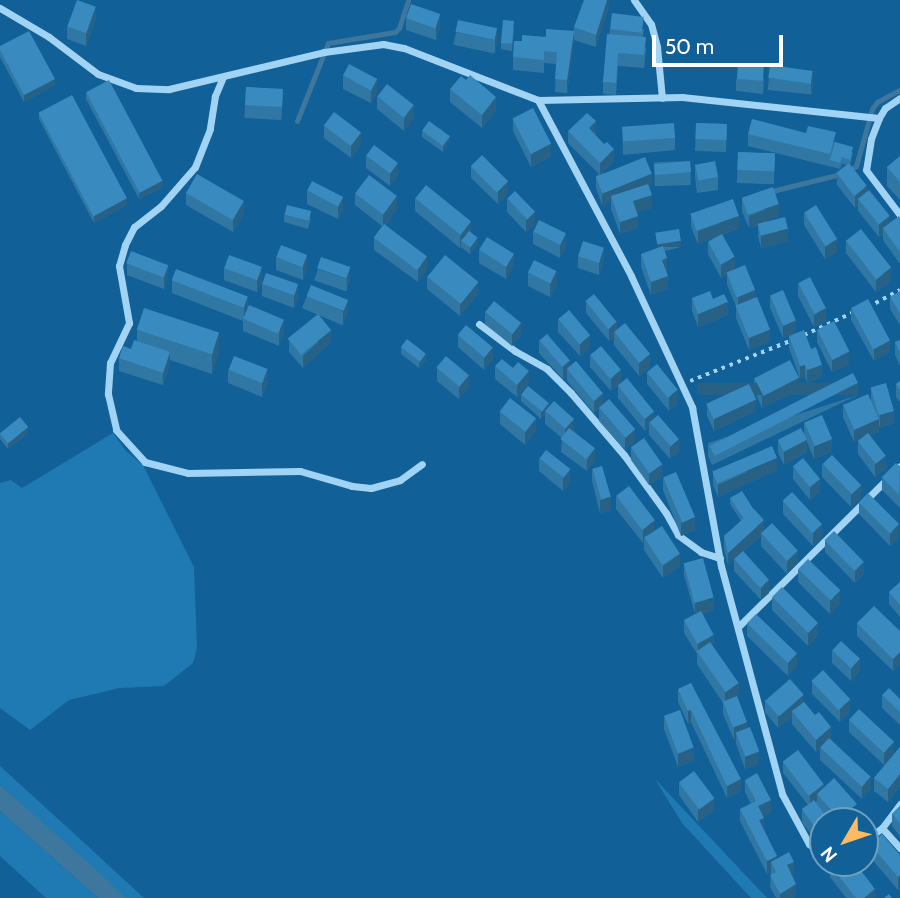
<!DOCTYPE html>
<html>
<head>
<meta charset="utf-8">
<style>
	body { margin:0 }
	#map { position:relative; width:900px; height:898px; overflow:hidden; background:#116097; font-family:Cabin,sans-serif }
	div>[style] { position:absolute }
	.green>* { inset:0; background:#1f7ab4 }
	.water>* { inset:0; background:#3e779e }
	.stream>* { height:5px; margin:-2.5px; padding:0 2.5px; transform-origin:2.5px; border-radius:2.5px; background:#3e779e }
	.path>* { height:3.5px; margin-top:-1.75px; transform-origin:0; background:repeating-linear-gradient(90deg,#a1d3f4 0 3.5px,transparent 0 8.5px) }
	.minor>* { height:7px; margin:-3.5px; padding:0 3.5px; transform-origin:3.5px; border-radius:3.5px; background:#a1d3f4 }
	.wall>* { inset:0; background:#3177a4; transform-origin:0 0 }
	.shaded-wall>* { inset:0; background:#286186; transform-origin:0 0 }
	.building>* { inset:0; background:#398abf; transform-origin:0 0 }
	span { translate:-50% -50%; white-space:nowrap; text-align:center; line-height:1.15; -webkit-text-stroke:5px #116097; paint-order:stroke }
	.north { position:absolute; left:809px; top:807px; width:70px; height:70px; box-sizing:border-box; background:#116097; border:2px solid #70a0c1; border-radius:50%; rotate:231deg; font-size:19px; font-weight:700; line-height:28px; text-align:center; color:#fff }
	.north::after { content:''; display:block; margin:auto; width:24px; height:32px; background:#ffba64; clip-path:polygon(50% 0,100% 100%,50% 72%,0 100%) }
	.scale { position:absolute; left:652px; top:35px; width:131px; height:32px; box-sizing:border-box; border:4px solid #fff; border-top:0; padding-left:9px; font-size:21px; line-height:24px; white-space:nowrap; color:#fff; -webkit-text-stroke:5px #116097; paint-order:stroke }
</style>
</head>
<body>
<div id="map">
	<div class="green">
		<i style="clip-path:polygon(113px 433px,126px 451px,143px 465px,194px 567px,197px 648px,193px 663px,164px 686px,120px 688px,69px 700px,30px 730px,0 708px,0 483px,11px 480px,22px 488px)"></i>
		<i style="clip-path:polygon(0 766px,80px 839px,144px 898px,126px 898px,0 785px)"></i>
		<i style="clip-path:polygon(655px 779px,767px 898px,751px 898px,682px 823px)"></i>
		<i style="clip-path:polygon(0 811px,98px 898px,46px 898px,0 856px)"></i>
	</div>
	<div class="water">
		<i style="clip-path:polygon(0 785px,94px 868px,126px 898px,98px 898px,0 811px)"></i>
	</div>
	<div class="stream">
		<i style="left:297px;top:121px;width:84px;rotate:-68.3deg"></i>
		<i style="left:328px;top:43px;width:68px;rotate:-9.3deg"></i>
		<i style="left:395px;top:32px;width:6px;rotate:-45deg"></i>
		<i style="left:399px;top:28px;width:29px;rotate:-72deg"></i>
		<i style="left:768px;top:192px;width:79px;rotate:-13.9deg"></i>
		<i style="left:845px;top:173px;width:13px;rotate:-32deg"></i>
		<i style="left:856px;top:166px;width:59px;rotate:-74.3deg"></i>
		<i style="left:872px;top:109px;width:9px;rotate:-54deg"></i>
		<i style="left:877px;top:102px;width:26px;rotate:-28deg"></i>
	</div>
	<div class="path">
		<i style="left:868px;top:307px;width:36px;rotate:-28deg"></i>
		<i style="left:804px;top:335px;width:55px;rotate:-24.7deg"></i>
		<i style="left:690px;top:381px;width:108px;rotate:-21.8deg"></i>
	</div>
	<div class="minor">
		<i style="left:634px;top:0;width:29px;rotate:55deg"></i>
		<i style="left:651px;top:24px;width:24px;rotate:75deg"></i>
		<i style="left:657px;top:47px;width:51px;rotate:84.4deg"></i>
		<i style="left:0;top:8px;width:57px;rotate:30.6deg"></i>
		<i style="left:49px;top:37px;width:61px;rotate:37.1deg"></i>
		<i style="left:98px;top:74px;width:40px;rotate:20.2deg"></i>
		<i style="left:136px;top:88px;width:33px;rotate:2deg"></i>
		<i style="left:169px;top:89px;width:159px;rotate:-13.4deg"></i>
		<i style="left:324px;top:52px;width:60px;rotate:-7.7deg"></i>
		<i style="left:383px;top:44px;width:21px;rotate:11deg"></i>
		<i style="left:404px;top:48px;width:144px;rotate:21.2deg"></i>
		<i style="left:538px;top:100px;width:144px;rotate:-1.2deg"></i>
		<i style="left:682px;top:97px;width:198px;rotate:6.1deg"></i>
		<i style="left:223px;top:77px;width:21px;rotate:113deg"></i>
		<i style="left:215px;top:96px;width:33px;rotate:99deg"></i>
		<i style="left:210px;top:129px;width:41px;rotate:111.5deg"></i>
		<i style="left:195px;top:167px;width:52px;rotate:131.1deg"></i>
		<i style="left:161px;top:206px;width:34px;rotate:142deg"></i>
		<i style="left:134px;top:227px;width:20px;rotate:117deg"></i>
		<i style="left:125px;top:245px;width:22px;rotate:106deg"></i>
		<i style="left:119px;top:266px;width:58px;rotate:80deg"></i>
		<i style="left:129px;top:323px;width:44px;rotate:115.4deg"></i>
		<i style="left:110px;top:363px;width:31px;rotate:94deg"></i>
		<i style="left:108px;top:394px;width:37px;rotate:77deg"></i>
		<i style="left:116px;top:430px;width:43px;rotate:47.8deg"></i>
		<i style="left:145px;top:462px;width:44px;rotate:14.3deg"></i>
		<i style="left:188px;top:473px;width:112px;rotate:-1deg"></i>
		<i style="left:300px;top:471px;width:54px;rotate:16.1deg"></i>
		<i style="left:352px;top:486px;width:19px;rotate:6deg"></i>
		<i style="left:371px;top:488px;width:30px;rotate:-15deg"></i>
		<i style="left:400px;top:480px;width:27px;rotate:-36deg"></i>
		<i style="left:900px;top:98px;width:18px;rotate:146deg"></i>
		<i style="left:885px;top:108px;width:12px;rotate:121deg"></i>
		<i style="left:879px;top:118px;width:22px;rotate:111deg"></i>
		<i style="left:871px;top:139px;width:31px;rotate:99deg"></i>
		<i style="left:866px;top:170px;width:56px;rotate:52.9deg"></i>
		<i style="left:538px;top:100px;width:199px;rotate:62.1deg"></i>
		<i style="left:631px;top:276px;width:145px;rotate:65deg"></i>
		<i style="left:692px;top:407px;width:162px;rotate:79.7deg"></i>
		<i style="left:721px;top:566px;width:236px;rotate:75deg"></i>
		<i style="left:782px;top:794px;width:57px;rotate:61.6deg"></i>
		<i style="left:809px;top:844px;width:18px;rotate:38deg"></i>
		<i style="left:479px;top:324px;width:45px;rotate:36.9deg"></i>
		<i style="left:515px;top:351px;width:37px;rotate:29deg"></i>
		<i style="left:547px;top:369px;width:34px;rotate:45deg"></i>
		<i style="left:571px;top:393px;width:82px;rotate:49.5deg"></i>
		<i style="left:624px;top:455px;width:72px;rotate:54.1deg"></i>
		<i style="left:666px;top:513px;width:25px;rotate:61deg"></i>
		<i style="left:678px;top:535px;width:29px;rotate:36deg"></i>
		<i style="left:701px;top:552px;width:20px;rotate:18deg"></i>
		<i style="left:738px;top:627px;width:228px;rotate:-44.8deg"></i>
		<i style="left:882px;top:828px;width:27px;rotate:48deg"></i>
		<i style="left:865px;top:840px;width:21px;rotate:-35deg"></i>
		<i style="left:882px;top:828px;width:30px;rotate:-53deg"></i>
	</div>
	<div class="wall">
		<i style="clip-path:polygon(609px 0,609px 7px,596px 47px,574px 40px,567px 93px,555px 92px,556px 64px,544px 63px,544px 73px,513px 70px,513px 57px,522px 41px,574px 31px,574px 27px)"></i>
		<i style="clip-path:polygon(406px 18px,440px 26px,436px 40px,406px 30px)"></i>
		<i style="clip-path:polygon(96px 19px,86px 46px,67px 39px,67px 26px)"></i>
		<i style="clip-path:polygon(514px 28px,512px 51px,501px 49px,501px 43px)"></i>
		<i style="clip-path:polygon(610px 29px,644px 29px,643px 37px,646px 49px,644px 68px,618px 66px,616px 95px,603px 94px,603px 82px)"></i>
		<i style="left:456px;top:32px;width:42px;height:13px;rotate:12deg"></i>
		<i style="clip-path:polygon(0 46px,55px 85px,24px 102px,0 57px)"></i>
		<i style="clip-path:polygon(343px 76px,377px 92px,371px 103px,343px 89px)"></i>
		<i style="clip-path:polygon(764px 78px,763px 94px,736px 91px,736px 79px)"></i>
		<i style="left:769px;top:78px;width:44px;height:12px;rotate:6deg"></i>
		<i style="clip-path:polygon(466px 80px,496px 110px,482px 128px,450px 102px,450px 89px)"></i>
		<i style="left:246px;top:87px;width:37px;height:31px;rotate:3deg"></i>
		<i style="clip-path:polygon(86px 93px,163px 187px,139px 199px,86px 99px)"></i>
		<i style="clip-path:polygon(377px 97px,414px 118px,404px 131px,377px 109px)"></i>
		<i style="clip-path:polygon(39px 113px,127px 205px,94px 223px,39px 119px)"></i>
		<i style="clip-path:polygon(513px 119px,551px 156px,531px 167px,513px 131px)"></i>
		<i style="left:696px;top:123px;width:31px;height:28px;rotate:2deg"></i>
		<i style="clip-path:polygon(324px 126px,361px 144px,351px 158px,324px 138px)"></i>
		<i style="clip-path:polygon(622px 127px,675px 138px,675px 150px,623px 155px)"></i>
		<i style="clip-path:polygon(422px 131px,450px 142px,443px 152px,422px 137px)"></i>
		<i style="clip-path:polygon(568px 131px,596px 134px,595px 135px,614px 161px,602px 173px,652px 187px,649px 188px,652px 208px,637px 212px,638px 228px,620px 234px,611px 209px,611px 201px,602px 205px,596px 188px,596px 176px,599px 174px,568px 143px)"></i>
		<i style="clip-path:polygon(748px 134px,836px 142px,853px 153px,850px 165px,867px 191px,890px 223px,900px 218px,900px 264px,883px 240px,883px 234px,879px 237px,858px 211px,858px 206px,855px 208px,837px 185px,837px 173px,847px 165px,842px 164px,840px 169px,748px 146px)"></i>
		<i style="left:738px;top:152px;width:37px;height:31px;rotate:2deg"></i>
		<i style="clip-path:polygon(366px 155px,398px 175px,390px 186px,366px 168px)"></i>
		<i style="clip-path:polygon(900px 156px,900px 200px,887px 186px,887px 167px)"></i>
		<i style="left:690px;top:161px;width:24px;height:36px;rotate:88deg"></i>
		<i style="clip-path:polygon(695px 164px,718px 177px,718px 190px,697px 193px,695px 177px)"></i>
		<i style="clip-path:polygon(471px 166px,508px 193px,498px 204px,471px 178px)"></i>
		<i style="clip-path:polygon(307px 191px,343px 209px,338px 219px,307px 204px)"></i>
		<i style="clip-path:polygon(186px 193px,244px 213px,233px 232px,186px 205px)"></i>
		<i style="clip-path:polygon(355px 193px,397px 209px,385px 225px,427px 269px,418px 282px,374px 250px,374px 238px,382px 226px,355px 205px)"></i>
		<i style="clip-path:polygon(415px 198px,471px 232px,478px 244px,470px 254px,461px 247px,460px 248px,415px 211px)"></i>
		<i style="clip-path:polygon(507px 199px,535px 224px,526px 232px,507px 212px)"></i>
		<i style="clip-path:polygon(742px 199px,779px 216px,766px 221px,788px 241px,761px 248px,758px 236px,758px 225px,749px 228px,742px 212px)"></i>
		<i style="clip-path:polygon(804px 213px,837px 252px,825px 259px,804px 225px)"></i>
		<i style="clip-path:polygon(284px 215px,311px 218px,308px 229px,284px 222px)"></i>
		<i style="clip-path:polygon(691px 215px,739px 228px,722px 235px,735px 269px,755px 298px,770px 341px,749px 350px,736px 318px,736px 306px,727px 285px,727px 275px,721px 278px,708px 254px,708px 242px,716px 237px,698px 244px,691px 227px)"></i>
		<i style="clip-path:polygon(533px 231px,566px 246px,560px 258px,533px 244px)"></i>
		<i style="clip-path:polygon(656px 234px,681px 247px,665px 251px,668px 289px,651px 295px,641px 267px,641px 254px,658px 248px)"></i>
		<i style="clip-path:polygon(846px 240px,891px 281px,876px 292px,846px 253px)"></i>
		<i style="clip-path:polygon(479px 250px,514px 266px,506px 279px,479px 263px)"></i>
		<i style="clip-path:polygon(578px 256px,604px 260px,599px 275px,578px 268px)"></i>
		<i style="clip-path:polygon(276px 257px,307px 268px,303px 280px,276px 270px)"></i>
		<i style="clip-path:polygon(127px 263px,168px 277px,164px 289px,127px 275px)"></i>
		<i style="clip-path:polygon(224px 268px,262px 280px,257px 292px,224px 280px)"></i>
		<i style="left:318px;top:269px;width:34px;height:12px;rotate:19deg"></i>
		<i style="clip-path:polygon(528px 273px,557px 284px,550px 297px,528px 286px)"></i>
		<i style="clip-path:polygon(427px 276px,478px 294px,460px 316px,427px 289px)"></i>
		<i style="clip-path:polygon(172px 280px,248px 306px,284px 333px,279px 346px,243px 331px,243px 321px,172px 293px)"></i>
		<i style="clip-path:polygon(798px 283px,826px 321px,814px 327px,798px 296px)"></i>
		<i style="clip-path:polygon(262px 284px,298px 297px,294px 308px,262px 296px)"></i>
		<i style="clip-path:polygon(900px 291px,900px 325px,890px 309px,890px 297px)"></i>
		<i style="left:307px;top:296px;width:44px;height:13px;rotate:23deg"></i>
		<i style="clip-path:polygon(770px 296px,796px 333px,783px 338px,770px 308px)"></i>
		<i style="clip-path:polygon(692px 298px,713px 299px,728px 315px,698px 327px,692px 311px)"></i>
		<i style="clip-path:polygon(586px 301px,617px 330px,650px 367px,639px 376px,614px 345px,614px 338px,609px 341px,586px 313px)"></i>
		<i style="clip-path:polygon(851px 308px,890px 352px,874px 361px,851px 320px)"></i>
		<i style="clip-path:polygon(485px 312px,521px 335px,512px 346px,485px 324px)"></i>
		<i style="clip-path:polygon(558px 319px,590px 347px,580px 356px,558px 332px)"></i>
		<i style="clip-path:polygon(137px 330px,219px 351px,212px 374px,170px 360px,170px 364px,163px 385px,119px 371px,119px 358px,131px 349px,137px 341px)"></i>
		<i style="clip-path:polygon(817px 330px,849px 364px,832px 372px,817px 342px)"></i>
		<i style="clip-path:polygon(458px 335px,493px 360px,484px 370px,458px 347px)"></i>
		<i style="clip-path:polygon(789px 336px,811px 349px,822px 377px,807px 383px,805px 377px,800px 379px,789px 348px)"></i>
		<i style="clip-path:polygon(289px 340px,331px 342px,303px 368px,289px 352px)"></i>
		<i style="clip-path:polygon(539px 340px,570px 366px,635px 441px,625px 450px,599px 421px,599px 409px,594px 413px,567px 381px,567px 376px,563px 379px,539px 353px)"></i>
		<i style="clip-path:polygon(900px 340px,900px 366px,895px 355px,895px 342px)"></i>
		<i style="clip-path:polygon(401px 347px,426px 360px,419px 368px,401px 354px)"></i>
		<i style="clip-path:polygon(590px 355px,621px 383px,611px 391px,590px 367px)"></i>
		<i style="clip-path:polygon(495px 366px,529px 383px,517px 397px,495px 379px)"></i>
		<i style="clip-path:polygon(437px 368px,469px 387px,459px 399px,437px 381px)"></i>
		<i style="clip-path:polygon(228px 370px,268px 382px,262px 397px,228px 383px)"></i>
		<i style="clip-path:polygon(647px 372px,678px 403px,669px 411px,647px 384px)"></i>
		<i style="clip-path:polygon(754px 378px,799px 390px,762px 408px,754px 390px)"></i>
		<i style="clip-path:polygon(900px 381px,900px 402px,896px 397px,896px 384px)"></i>
		<i style="clip-path:polygon(618px 386px,654px 419px,679px 452px,670px 459px,649px 435px,649px 427px,645px 431px,618px 398px)"></i>
		<i style="clip-path:polygon(871px 388px,894px 423px,880px 428px,879px 425px,879px 432px,870px 435px,886px 468px,875px 477px,858px 454px,858px 442px,860px 439px,854px 442px,843px 417px,843px 404px,871px 400px)"></i>
		<i style="clip-path:polygon(521px 395px,549px 407px,574px 431px,595px 460px,587px 471px,561px 452px,562px 438px,545px 424px,545px 414px,541px 419px,521px 401px)"></i>
		<i style="clip-path:polygon(858px 395px,712px 465px,708px 456px,708px 443px)"></i>
		<i style="clip-path:polygon(707px 404px,756px 411px,714px 431px,707px 416px)"></i>
		<i style="clip-path:polygon(500px 412px,536px 431px,525px 445px,500px 424px)"></i>
		<i style="clip-path:polygon(804px 422px,832px 452px,814px 459px,807px 442px,807px 452px,784px 465px,778px 453px,778px 441px,804px 434px)"></i>
		<i style="clip-path:polygon(0 433px,28px 433px,8px 449px,0 439px)"></i>
		<i style="clip-path:polygon(631px 447px,662px 477px,649px 485px,631px 460px)"></i>
		<i style="clip-path:polygon(539px 459px,570px 482px,563px 491px,539px 471px)"></i>
		<i style="clip-path:polygon(822px 464px,861px 497px,851px 507px,822px 477px)"></i>
		<i style="clip-path:polygon(900px 466px,900px 507px,899px 507px,882px 490px,882px 477px)"></i>
		<i style="clip-path:polygon(793px 467px,820px 492px,810px 500px,793px 479px)"></i>
		<i style="clip-path:polygon(592px 469px,611px 510px,600px 513px,592px 481px)"></i>
		<i style="clip-path:polygon(777px 470px,718px 497px,713px 485px,713px 473px)"></i>
		<i style="clip-path:polygon(663px 478px,695px 530px,681px 536px,663px 490px)"></i>
		<i style="clip-path:polygon(616px 496px,655px 530px,680px 566px,663px 578px,644px 550px,644px 542px,643px 543px,616px 509px)"></i>
		<i style="clip-path:polygon(730px 498px,798px 563px,787px 574px,761px 546px,761px 536px,743px 552px,769px 593px,761px 600px,734px 571px,734px 559px,728px 565px,724px 549px,724px 536px,741px 521px,730px 504px)"></i>
		<i style="clip-path:polygon(783px 501px,822px 537px,813px 546px,783px 514px)"></i>
		<i style="clip-path:polygon(859px 502px,899px 537px,890px 546px,859px 514px)"></i>
		<i style="clip-path:polygon(825px 540px,864px 574px,855px 583px,825px 552px)"></i>
		<i style="clip-path:polygon(684px 563px,714px 610px,702px 614px,714px 648px,739px 695px,737px 696px,759px 764px,745px 769px,736px 744px,736px 739px,734px 740px,723px 714px,723px 703px,697px 664px,697px 654px,684px 633px,684px 620px,695px 614px,684px 575px)"></i>
		<i style="clip-path:polygon(798px 569px,840px 603px,830px 614px,798px 582px)"></i>
		<i style="clip-path:polygon(900px 582px,900px 617px,889px 604px,889px 592px)"></i>
		<i style="clip-path:polygon(772px 597px,818px 635px,808px 646px,772px 610px)"></i>
		<i style="clip-path:polygon(747px 623px,797px 666px,788px 676px,747px 636px)"></i>
		<i style="clip-path:polygon(857px 623px,900px 631px,900px 664px,893px 671px,857px 636px)"></i>
		<i style="clip-path:polygon(832px 651px,860px 671px,851px 681px,832px 663px)"></i>
		<i style="clip-path:polygon(812px 681px,850px 711px,840px 722px,812px 694px)"></i>
		<i style="clip-path:polygon(691px 683px,741px 791px,727px 798px,691px 722px,688px 724px,678px 702px,678px 689px)"></i>
		<i style="clip-path:polygon(882px 695px,900px 699px,900px 725px,882px 708px)"></i>
		<i style="clip-path:polygon(765px 700px,804px 702px,831px 740px,871px 789px,862px 799px,820px 760px,820px 749px,816px 752px,792px 724px,792px 717px,778px 728px,765px 712px)"></i>
		<i style="clip-path:polygon(664px 717px,694px 761px,678px 767px,664px 729px)"></i>
		<i style="clip-path:polygon(849px 720px,894px 754px,900px 747px,900px 786px,888px 802px,874px 791px,874px 778px,892px 757px,884px 765px,849px 732px)"></i>
		<i style="clip-path:polygon(783px 761px,824px 788px,857px 813px,864px 821px,830px 821px,823px 813px,823px 842px,819px 845px,802px 822px,802px 809px,808px 805px,783px 773px)"></i>
		<i style="clip-path:polygon(745px 780px,771px 813px,763px 816px,764px 830px,777px 858px,794px 875px,792px 875px,796px 896px,793px 898px,776px 898px,770px 887px,771px 872px,767px 874px,740px 821px,740px 809px,751px 804px,745px 792px)"></i>
		<i style="clip-path:polygon(679px 783px,714px 810px,698px 822px,679px 795px)"></i>
		<i style="clip-path:polygon(900px 806px,900px 836px,892px 826px,892px 814px)"></i>
		<i style="clip-path:polygon(870px 844px,900px 855px,900px 888px,898px 890px,870px 857px)"></i>
		<i style="clip-path:polygon(830px 865px,875px 898px,846px 898px,830px 877px)"></i>
	</div>
	<div class="shaded-wall">
		<i style="clip-path:polygon(607px 0,609px 0,609px 7px,596px 47px,596px 35px)"></i>
		<i style="clip-path:polygon(96px 7px,96px 19px,86px 46px,86px 33px)"></i>
		<i style="clip-path:polygon(440px 14px,440px 26px,436px 40px,436px 28px)"></i>
		<i style="clip-path:polygon(497px 28px,497px 41px,495px 53px,495px 40px)"></i>
		<i style="clip-path:polygon(574px 31px,574px 43px,567px 93px,567px 80px)"></i>
		<i style="clip-path:polygon(813px 71px,813px 83px,811px 96px,811px 84px)"></i>
		<i style="clip-path:polygon(55px 79px,55px 85px,24px 102px,24px 95px)"></i>
		<i style="clip-path:polygon(377px 79px,377px 92px,371px 103px,371px 91px)"></i>
		<i style="clip-path:polygon(496px 97px,496px 110px,482px 128px,482px 115px)"></i>
		<i style="clip-path:polygon(414px 105px,414px 118px,404px 131px,404px 118px)"></i>
		<i style="clip-path:polygon(596px 121px,596px 134px,589px 141px,589px 128px)"></i>
		<i style="clip-path:polygon(361px 132px,361px 144px,351px 158px,351px 145px)"></i>
		<i style="clip-path:polygon(450px 136px,450px 142px,443px 152px,443px 146px)"></i>
		<i style="clip-path:polygon(551px 144px,551px 156px,531px 167px,531px 154px)"></i>
		<i style="clip-path:polygon(614px 149px,614px 161px,600px 175px,600px 163px)"></i>
		<i style="clip-path:polygon(398px 163px,398px 175px,390px 186px,390px 173px)"></i>
		<i style="clip-path:polygon(652px 174px,652px 187px,613px 201px,611px 196px,611px 201px,602px 205px,602px 192px)"></i>
		<i style="clip-path:polygon(163px 180px,163px 187px,139px 199px,139px 193px)"></i>
		<i style="clip-path:polygon(508px 181px,508px 193px,498px 204px,498px 191px)"></i>
		<i style="clip-path:polygon(867px 186px,867px 199px,858px 198px,858px 206px,855px 208px,855px 196px)"></i>
		<i style="clip-path:polygon(652px 195px,652px 208px,633px 214px,633px 201px)"></i>
		<i style="clip-path:polygon(397px 196px,397px 209px,383px 227px,383px 214px)"></i>
		<i style="clip-path:polygon(343px 197px,343px 209px,338px 219px,338px 207px)"></i>
		<i style="clip-path:polygon(127px 198px,127px 205px,94px 223px,94px 216px)"></i>
		<i style="clip-path:polygon(244px 201px,244px 213px,233px 232px,233px 219px)"></i>
		<i style="clip-path:polygon(779px 204px,779px 216px,749px 228px,749px 216px)"></i>
		<i style="clip-path:polygon(535px 212px,535px 224px,526px 232px,526px 220px)"></i>
		<i style="clip-path:polygon(638px 216px,638px 228px,620px 234px,620px 222px)"></i>
		<i style="clip-path:polygon(739px 216px,739px 228px,698px 244px,698px 231px)"></i>
		<i style="clip-path:polygon(890px 216px,890px 228px,883px 228px,883px 234px,879px 237px,879px 224px)"></i>
		<i style="clip-path:polygon(471px 222px,471px 235px,461px 240px,461px 246px,460px 248px,460px 236px)"></i>
		<i style="clip-path:polygon(788px 229px,788px 241px,761px 248px,761px 236px)"></i>
		<i style="clip-path:polygon(566px 233px,566px 246px,560px 258px,560px 245px)"></i>
		<i style="clip-path:polygon(478px 238px,478px 244px,470px 254px,470px 248px)"></i>
		<i style="clip-path:polygon(837px 239px,837px 252px,825px 259px,825px 247px)"></i>
		<i style="left:681px;top:241px;width:6px;height:24px;rotate:90deg"></i>
		<i style="clip-path:polygon(604px 248px,604px 260px,599px 275px,599px 263px)"></i>
		<i style="clip-path:polygon(514px 254px,514px 266px,506px 279px,506px 267px)"></i>
		<i style="clip-path:polygon(307px 255px,307px 268px,303px 280px,303px 267px)"></i>
		<i style="clip-path:polygon(427px 256px,427px 269px,418px 282px,418px 270px)"></i>
		<i style="clip-path:polygon(735px 257px,735px 270px,721px 278px,721px 265px)"></i>
		<i style="clip-path:polygon(667px 258px,667px 271px,662px 272px,662px 260px)"></i>
		<i style="clip-path:polygon(168px 265px,168px 277px,164px 289px,164px 276px)"></i>
		<i style="clip-path:polygon(262px 267px,262px 280px,257px 292px,257px 280px)"></i>
		<i style="clip-path:polygon(350px 267px,350px 280px,347px 291px,347px 278px)"></i>
		<i style="clip-path:polygon(891px 268px,891px 281px,876px 292px,876px 280px)"></i>
		<i style="clip-path:polygon(557px 271px,557px 284px,550px 297px,550px 284px)"></i>
		<i style="clip-path:polygon(668px 276px,668px 289px,651px 295px,651px 282px)"></i>
		<i style="clip-path:polygon(478px 282px,478px 294px,460px 316px,460px 304px)"></i>
		<i style="clip-path:polygon(298px 284px,298px 297px,294px 308px,294px 296px)"></i>
		<i style="clip-path:polygon(755px 290px,755px 302px,738px 310px,738px 297px)"></i>
		<i style="clip-path:polygon(248px 297px,248px 310px,244px 321px,244px 308px)"></i>
		<i style="clip-path:polygon(348px 300px,348px 313px,343px 324px,343px 311px)"></i>
		<i style="clip-path:polygon(728px 302px,728px 315px,698px 327px,698px 314px)"></i>
		<i style="clip-path:polygon(826px 308px,826px 321px,814px 327px,814px 315px)"></i>
		<i style="clip-path:polygon(284px 320px,284px 333px,279px 346px,279px 333px)"></i>
		<i style="clip-path:polygon(796px 320px,796px 333px,783px 338px,783px 326px)"></i>
		<i style="clip-path:polygon(617px 322px,617px 335px,614px 332px,614px 338px,609px 341px,609px 329px)"></i>
		<i style="clip-path:polygon(521px 323px,521px 335px,512px 346px,512px 334px)"></i>
		<i style="clip-path:polygon(770px 329px,770px 341px,749px 350px,749px 337px)"></i>
		<i style="clip-path:polygon(331px 330px,331px 342px,303px 368px,303px 356px)"></i>
		<i style="clip-path:polygon(219px 333px,219px 351px,212px 374px,212px 355px)"></i>
		<i style="clip-path:polygon(590px 335px,590px 347px,580px 356px,580px 344px)"></i>
		<i style="clip-path:polygon(890px 340px,890px 352px,874px 361px,874px 349px)"></i>
		<i style="clip-path:polygon(493px 348px,493px 360px,484px 370px,484px 358px)"></i>
		<i style="clip-path:polygon(849px 351px,849px 364px,832px 372px,832px 359px)"></i>
		<i style="clip-path:polygon(170px 352px,170px 364px,163px 385px,163px 373px)"></i>
		<i style="clip-path:polygon(426px 354px,426px 360px,419px 368px,419px 362px)"></i>
		<i style="clip-path:polygon(650px 354px,650px 367px,639px 376px,639px 363px)"></i>
		<i style="clip-path:polygon(570px 360px,570px 372px,567px 369px,567px 376px,563px 379px,563px 366px)"></i>
		<i style="clip-path:polygon(805px 365px,805px 377px,800px 379px,800px 366px)"></i>
		<i style="clip-path:polygon(822px 365px,822px 377px,807px 383px,807px 370px)"></i>
		<i style="clip-path:polygon(268px 369px,268px 382px,262px 397px,262px 384px)"></i>
		<i style="clip-path:polygon(621px 370px,621px 383px,611px 391px,611px 379px)"></i>
		<i style="clip-path:polygon(529px 371px,529px 383px,517px 397px,517px 385px)"></i>
		<i style="clip-path:polygon(469px 375px,469px 387px,459px 399px,459px 387px)"></i>
		<i style="clip-path:polygon(799px 378px,799px 390px,762px 408px,762px 395px)"></i>
		<i style="left:858px;top:383px;width:12px;height:161px;rotate:90deg"></i>
		<i style="clip-path:polygon(678px 390px,678px 403px,669px 411px,669px 398px)"></i>
		<i style="clip-path:polygon(603px 393px,603px 405px,594px 413px,594px 401px)"></i>
		<i style="clip-path:polygon(756px 399px,756px 411px,714px 431px,714px 418px)"></i>
		<i style="clip-path:polygon(549px 403px,549px 410px,545px 411px,545px 414px,541px 419px,541px 412px)"></i>
		<i style="clip-path:polygon(654px 411px,654px 423px,649px 422px,649px 427px,645px 431px,645px 418px)"></i>
		<i style="clip-path:polygon(894px 411px,894px 423px,880px 428px,880px 415px)"></i>
		<i style="clip-path:polygon(536px 418px,536px 431px,525px 445px,525px 432px)"></i>
		<i style="clip-path:polygon(574px 419px,574px 432px,565px 442px,565px 429px)"></i>
		<i style="clip-path:polygon(879px 419px,879px 432px,854px 442px,854px 430px)"></i>
		<i style="clip-path:polygon(28px 427px,28px 433px,8px 449px,8px 443px)"></i>
		<i style="clip-path:polygon(635px 429px,635px 441px,625px 450px,625px 438px)"></i>
		<i style="clip-path:polygon(679px 439px,679px 452px,670px 459px,670px 447px)"></i>
		<i style="clip-path:polygon(832px 439px,832px 452px,814px 459px,814px 446px)"></i>
		<i style="clip-path:polygon(807px 440px,807px 452px,784px 465px,784px 452px)"></i>
		<i style="clip-path:polygon(595px 448px,595px 460px,587px 471px,587px 459px)"></i>
		<i style="clip-path:polygon(886px 456px,886px 468px,875px 477px,875px 464px)"></i>
		<i style="clip-path:polygon(777px 458px,777px 470px,718px 497px,718px 485px)"></i>
		<i style="clip-path:polygon(662px 464px,662px 477px,649px 485px,649px 473px)"></i>
		<i style="clip-path:polygon(570px 469px,570px 482px,563px 491px,563px 478px)"></i>
		<i style="clip-path:polygon(820px 479px,820px 492px,810px 500px,810px 487px)"></i>
		<i style="clip-path:polygon(861px 485px,861px 497px,851px 507px,851px 494px)"></i>
		<i style="clip-path:polygon(611px 497px,611px 510px,600px 513px,600px 500px)"></i>
		<i style="clip-path:polygon(695px 517px,695px 530px,681px 536px,681px 523px)"></i>
		<i style="clip-path:polygon(655px 520px,655px 533px,644px 537px,644px 542px,643px 543px,643px 530px)"></i>
		<i style="clip-path:polygon(764px 520px,764px 533px,761px 533px,761px 536px,728px 565px,728px 553px)"></i>
		<i style="clip-path:polygon(822px 524px,822px 537px,813px 546px,813px 533px)"></i>
		<i style="clip-path:polygon(899px 524px,899px 537px,890px 546px,890px 534px)"></i>
		<i style="clip-path:polygon(798px 551px,798px 563px,787px 574px,787px 561px)"></i>
		<i style="clip-path:polygon(680px 554px,680px 566px,663px 578px,663px 566px)"></i>
		<i style="clip-path:polygon(864px 562px,864px 574px,855px 583px,855px 571px)"></i>
		<i style="clip-path:polygon(769px 580px,769px 593px,761px 600px,761px 588px)"></i>
		<i style="clip-path:polygon(840px 590px,840px 603px,830px 614px,830px 601px)"></i>
		<i style="clip-path:polygon(714px 598px,714px 610px,695px 616px,695px 603px)"></i>
		<i style="clip-path:polygon(818px 623px,818px 635px,808px 646px,808px 633px)"></i>
		<i style="clip-path:polygon(714px 635px,714px 648px,698px 654px,698px 644px)"></i>
		<i style="clip-path:polygon(900px 652px,900px 664px,893px 671px,893px 659px)"></i>
		<i style="clip-path:polygon(797px 654px,797px 666px,788px 676px,788px 663px)"></i>
		<i style="clip-path:polygon(860px 659px,860px 671px,851px 681px,851px 669px)"></i>
		<i style="clip-path:polygon(739px 683px,739px 695px,725px 705px,725px 692px)"></i>
		<i style="clip-path:polygon(804px 695px,804px 707px,792px 711px,792px 717px,778px 728px,778px 716px)"></i>
		<i style="clip-path:polygon(850px 699px,850px 711px,840px 722px,840px 709px)"></i>
		<i style="clip-path:polygon(691px 710px,691px 722px,688px 724px,688px 711px)"></i>
		<i style="clip-path:polygon(747px 722px,747px 734px,736px 732px,736px 739px,734px 740px,734px 727px)"></i>
		<i style="clip-path:polygon(831px 727px,831px 740px,816px 752px,816px 740px)"></i>
		<i style="clip-path:polygon(894px 742px,894px 755px,884px 765px,884px 753px)"></i>
		<i style="clip-path:polygon(694px 748px,694px 761px,678px 767px,678px 754px)"></i>
		<i style="clip-path:polygon(759px 751px,759px 764px,745px 769px,745px 757px)"></i>
		<i style="clip-path:polygon(900px 774px,900px 786px,888px 802px,888px 789px)"></i>
		<i style="clip-path:polygon(871px 777px,871px 789px,862px 799px,862px 787px)"></i>
		<i style="clip-path:polygon(741px 779px,741px 791px,727px 798px,727px 786px)"></i>
		<i style="clip-path:polygon(824px 784px,824px 796px,817px 794px,817px 801px,810px 807px,810px 795px)"></i>
		<i style="clip-path:polygon(714px 798px,714px 810px,698px 822px,698px 809px)"></i>
		<i style="clip-path:polygon(771px 800px,771px 813px,758px 819px,758px 806px)"></i>
		<i style="clip-path:polygon(764px 818px,764px 830px,759px 820px)"></i>
		<i style="clip-path:polygon(823px 830px,823px 842px,819px 845px,819px 833px)"></i>
		<i style="clip-path:polygon(777px 856px,777px 869px,771px 862px,771px 872px,767px 874px,767px 861px)"></i>
		<i style="clip-path:polygon(794px 862px,794px 875px,787px 878px,787px 865px)"></i>
		<i style="clip-path:polygon(900px 875px,900px 888px,898px 890px,898px 877px)"></i>
		<i style="clip-path:polygon(796px 884px,796px 896px,793px 898px,780px 898px,780px 894px)"></i>
		<i style="clip-path:polygon(875px 889px,875px 898px,864px 898px)"></i>
	</div>
	<div class="building">
		<i style="left:77px;top:0;width:20px;height:28px;rotate:20deg"></i>
		<i style="clip-path:polygon(584px 0,607px 0,596px 35px,574px 27px)"></i>
		<i style="left:411px;top:4px;width:31px;height:15px;rotate:19deg"></i>
		<i style="left:612px;top:13px;width:32px;height:16px;rotate:7deg"></i>
		<i style="left:458px;top:20px;width:40px;height:12px;rotate:12deg"></i>
		<i style="left:503px;top:20px;width:11px;height:23px;rotate:5deg"></i>
		<i style="clip-path:polygon(546px 29px,574px 31px,567px 80px,555px 79px,557px 52px,544px 51px,544px 60px,513px 57px,514px 41px,522px 41px,522px 35px,546px 37px)"></i>
		<i style="clip-path:polygon(29px 31px,55px 79px,24px 95px,0 50px,0 46px)"></i>
		<i style="clip-path:polygon(607px 34px,646px 37px,644px 55px,618px 53px,616px 83px,603px 82px)"></i>
		<i style="left:738px;top:63px;width:26px;height:16px;rotate:4deg"></i>
		<i style="left:349px;top:64px;width:32px;height:13px;rotate:28deg"></i>
		<i style="left:770px;top:65px;width:43px;height:13px;rotate:8deg"></i>
		<i style="clip-path:polygon(470px 75px,496px 97px,482px 115px,450px 89px,461px 76px,466px 80px)"></i>
		<i style="left:109px;top:80px;width:114px;height:26px;rotate:62deg"></i>
		<i style="left:387px;top:84px;width:34px;height:16px;rotate:38deg"></i>
		<i style="left:246px;top:87px;width:37px;height:18px;rotate:3deg"></i>
		<i style="left:72px;top:95px;width:117px;height:38px;rotate:62deg"></i>
		<i style="left:533px;top:108px;width:40px;height:23px;rotate:63deg"></i>
		<i style="left:334px;top:112px;width:34px;height:17px;rotate:37deg"></i>
		<i style="clip-path:polygon(587px 113px,596px 121px,589px 128px,604px 144px,607px 142px,614px 149px,600px 163px,568px 131px)"></i>
		<i style="clip-path:polygon(752px 119px,806px 133px,808px 126px,836px 132px,830px 154px,748px 134px)"></i>
		<i style="left:429px;top:121px;width:26px;height:12px;rotate:36deg"></i>
		<i style="left:674px;top:123px;width:15px;height:52px;rotate:86deg"></i>
		<i style="left:696px;top:123px;width:31px;height:16px;rotate:2deg"></i>
		<i style="clip-path:polygon(835px 142px,853px 147px,850px 160px,842px 157px,840px 163px,830px 160px)"></i>
		<i style="left:374px;top:145px;width:30px;height:13px;rotate:37deg"></i>
		<i style="left:738px;top:152px;width:37px;height:18px;rotate:2deg"></i>
		<i style="left:482px;top:155px;width:37px;height:16px;rotate:45deg"></i>
		<i style="clip-path:polygon(900px 156px,900px 182px,887px 167px)"></i>
		<i style="left:645px;top:157px;width:18px;height:53px;rotate:68deg"></i>
		<i style="left:690px;top:161px;width:11px;height:36px;rotate:85deg"></i>
		<i style="left:715px;top:161px;width:16px;height:20px;rotate:79deg"></i>
		<i style="left:849px;top:163px;width:29px;height:16px;rotate:52deg"></i>
		<i style="left:197px;top:174px;width:54px;height:22px;rotate:30deg"></i>
		<i style="left:369px;top:175px;width:35px;height:23px;rotate:37deg"></i>
		<i style="left:312px;top:181px;width:35px;height:11px;rotate:27deg"></i>
		<i style="clip-path:polygon(648px 184px,652px 195px,633px 201px,638px 216px,620px 222px,611px 196px)"></i>
		<i style="left:426px;top:185px;width:58px;height:17px;rotate:39deg"></i>
		<i style="left:773px;top:187px;width:18px;height:33px;rotate:71deg"></i>
		<i style="left:869px;top:190px;width:33px;height:14px;rotate:51deg"></i>
		<i style="left:515px;top:191px;width:29px;height:11px;rotate:46deg"></i>
		<i style="left:733px;top:199px;width:18px;height:45px;rotate:71deg"></i>
		<i style="left:287px;top:205px;width:25px;height:10px;rotate:14deg"></i>
		<i style="left:816px;top:205px;width:40px;height:14px;rotate:58deg"></i>
		<i style="clip-path:polygon(899px 216px,900px 218px,900px 252px,883px 228px)"></i>
		<i style="left:785px;top:217px;width:12px;height:28px;rotate:76deg"></i>
		<i style="left:539px;top:220px;width:30px;height:13px;rotate:26deg"></i>
		<i style="left:384px;top:224px;width:54px;height:17px;rotate:37deg"></i>
		<i style="left:679px;top:229px;width:12px;height:24px;rotate:81deg"></i>
		<i style="left:861px;top:229px;width:49px;height:19px;rotate:52deg"></i>
		<i style="left:469px;top:231px;width:11px;height:12px;rotate:38deg"></i>
		<i style="left:722px;top:234px;width:26px;height:16px;rotate:61deg"></i>
		<i style="left:487px;top:237px;width:32px;height:15px;rotate:32deg"></i>
		<i style="left:583px;top:241px;width:22px;height:16px;rotate:18deg"></i>
		<i style="left:281px;top:245px;width:28px;height:13px;rotate:21deg"></i>
		<i style="clip-path:polygon(663px 246px,667px 258px,662px 260px,668px 276px,651px 282px,641px 254px)"></i>
		<i style="left:131px;top:251px;width:40px;height:13px;rotate:21deg"></i>
		<i style="left:229px;top:255px;width:35px;height:14px;rotate:20deg"></i>
		<i style="left:445px;top:255px;width:43px;height:28px;rotate:39deg"></i>
		<i style="left:321px;top:257px;width:31px;height:12px;rotate:19deg"></i>
		<i style="left:534px;top:260px;width:25px;height:14px;rotate:26deg"></i>
		<i style="left:745px;top:265px;width:27px;height:20px;rotate:68deg"></i>
		<i style="left:176px;top:269px;width:77px;height:12px;rotate:21deg"></i>
		<i style="left:266px;top:273px;width:34px;height:12px;rotate:19deg"></i>
		<i style="left:810px;top:277px;width:35px;height:13px;rotate:63deg"></i>
		<i style="left:311px;top:285px;width:40px;height:12px;rotate:22deg"></i>
		<i style="left:783px;top:290px;width:33px;height:14px;rotate:67deg"></i>
		<i style="clip-path:polygon(710px 291px,713px 299px,724px 294px,728px 302px,698px 314px,692px 298px)"></i>
		<i style="clip-path:polygon(900px 291px,900px 313px,890px 297px)"></i>
		<i style="left:594px;top:294px;width:36px;height:11px;rotate:51deg"></i>
		<i style="left:757px;top:297px;width:35px;height:23px;rotate:68deg"></i>
		<i style="left:868px;top:299px;width:47px;height:19px;rotate:62deg"></i>
		<i style="left:494px;top:301px;width:35px;height:14px;rotate:39deg"></i>
		<i style="left:249px;top:305px;width:38px;height:15px;rotate:23deg"></i>
		<i style="left:144px;top:308px;width:79px;height:23px;rotate:18deg"></i>
		<i style="left:569px;top:310px;width:33px;height:14px;rotate:50deg"></i>
		<i style="left:318px;top:314px;width:21px;height:39px;rotate:51deg"></i>
		<i style="left:834px;top:321px;width:34px;height:19px;rotate:63deg"></i>
		<i style="left:625px;top:323px;width:40px;height:14px;rotate:51deg"></i>
		<i style="left:466px;top:325px;width:35px;height:13px;rotate:40deg"></i>
		<i style="clip-path:polygon(804px 330px,811px 349px,816px 347px,822px 365px,807px 370px,805px 365px,800px 366px,789px 336px)"></i>
		<i style="left:547px;top:334px;width:35px;height:10px;rotate:49deg"></i>
		<i style="left:407px;top:339px;width:24px;height:10px;rotate:38deg"></i>
		<i style="clip-path:polygon(134px 340px,170px 352px,163px 373px,119px 358px,123px 346px,131px 349px)"></i>
		<i style="clip-path:polygon(900px 340px,900px 353px,895px 342px)"></i>
		<i style="left:601px;top:346px;width:31px;height:14px;rotate:50deg"></i>
		<i style="left:234px;top:356px;width:36px;height:15px;rotate:21deg"></i>
		<i style="left:446px;top:356px;width:30px;height:15px;rotate:40deg"></i>
		<i style="clip-path:polygon(502px 359px,513px 368px,518px 362px,529px 371px,517px 385px,495px 366px)"></i>
		<i style="left:790px;top:360px;width:20px;height:40px;rotate:63deg"></i>
		<i style="left:576px;top:361px;width:42px;height:12px;rotate:50deg"></i>
		<i style="left:657px;top:364px;width:33px;height:13px;rotate:51deg"></i>
		<i style="left:853px;top:373px;width:11px;height:161px;rotate:63deg"></i>
		<i style="left:627px;top:378px;width:43px;height:12px;rotate:51deg"></i>
		<i style="clip-path:polygon(900px 381px,900px 390px,896px 384px)"></i>
		<i style="left:886px;top:383px;width:29px;height:16px;rotate:74deg"></i>
		<i style="left:749px;top:384px;width:17px;height:47px;rotate:65deg"></i>
		<i style="left:528px;top:386px;width:27px;height:11px;rotate:39deg"></i>
		<i style="left:868px;top:394px;width:27px;height:27px;rotate:66deg"></i>
		<i style="left:510px;top:398px;width:33px;height:17px;rotate:38deg"></i>
		<i style="left:609px;top:399px;width:40px;height:13px;rotate:49deg"></i>
		<i style="left:554px;top:401px;width:27px;height:13px;rotate:42deg"></i>
		<i style="left:658px;top:415px;width:32px;height:11px;rotate:49deg"></i>
		<i style="left:822px;top:415px;width:26px;height:19px;rotate:67deg"></i>
		<i style="left:20px;top:417px;width:13px;height:26px;rotate:51deg"></i>
		<i style="left:569px;top:428px;width:33px;height:14px;rotate:38deg"></i>
		<i style="left:801px;top:428px;width:13px;height:26px;rotate:63deg"></i>
		<i style="left:868px;top:433px;width:29px;height:13px;rotate:52deg"></i>
		<i style="left:644px;top:438px;width:32px;height:16px;rotate:55deg"></i>
		<i style="left:772px;top:446px;width:13px;height:65px;rotate:67deg"></i>
		<i style="left:546px;top:450px;width:31px;height:11px;rotate:38deg"></i>
		<i style="left:832px;top:455px;width:42px;height:13px;rotate:46deg"></i>
		<i style="left:803px;top:458px;width:27px;height:13px;rotate:51deg"></i>
		<i style="clip-path:polygon(896px 463px,900px 466px,899px 495px,882px 477px)"></i>
		<i style="left:602px;top:466px;width:32px;height:10px;rotate:74deg"></i>
		<i style="left:676px;top:472px;width:49px;height:14px;rotate:67deg"></i>
		<i style="left:629px;top:486px;width:43px;height:16px;rotate:53deg"></i>
		<i style="clip-path:polygon(742px 491px,754px 510px,744px 519px,730px 498px)"></i>
		<i style="left:792px;top:492px;width:44px;height:13px;rotate:47deg"></i>
		<i style="left:868px;top:493px;width:44px;height:13px;rotate:45deg"></i>
		<i style="clip-path:polygon(754px 509px,764px 520px,728px 553px,724px 536px)"></i>
		<i style="left:772px;top:523px;width:38px;height:15px;rotate:47deg"></i>
		<i style="left:662px;top:526px;width:33px;height:21px;rotate:57deg"></i>
		<i style="left:834px;top:531px;width:43px;height:13px;rotate:46deg"></i>
		<i style="left:743px;top:551px;width:39px;height:12px;rotate:48deg"></i>
		<i style="left:703px;top:558px;width:41px;height:20px;rotate:75deg"></i>
		<i style="left:808px;top:559px;width:45px;height:14px;rotate:44deg"></i>
		<i style="clip-path:polygon(900px 582px,900px 605px,889px 592px)"></i>
		<i style="left:782px;top:587px;width:51px;height:14px;rotate:45deg"></i>
		<i style="clip-path:polygon(874px 606px,900px 631px,900px 652px,893px 659px,857px 623px)"></i>
		<i style="left:701px;top:611px;width:27px;height:19px;rotate:62deg"></i>
		<i style="left:756px;top:614px;width:57px;height:13px;rotate:44deg"></i>
		<i style="left:841px;top:641px;width:26px;height:13px;rotate:43deg"></i>
		<i style="left:710px;top:642px;width:50px;height:16px;rotate:55deg"></i>
		<i style="left:823px;top:670px;width:40px;height:16px;rotate:47deg"></i>
		<i style="left:790px;top:679px;width:21px;height:33px;rotate:49deg"></i>
		<i style="clip-path:polygon(691px 683px,741px 779px,727px 786px,691px 710px,688px 711px,678px 689px)"></i>
		<i style="clip-path:polygon(889px 688px,900px 699px,900px 712px,882px 695px)"></i>
		<i style="left:737px;top:696px;width:28px;height:15px;rotate:69deg"></i>
		<i style="clip-path:polygon(804px 702px,815px 715px,819px 712px,831px 727px,816px 740px,792px 711px)"></i>
		<i style="left:859px;top:709px;width:48px;height:15px;rotate:43deg"></i>
		<i style="left:680px;top:710px;width:40px;height:17px;rotate:70deg"></i>
		<i style="left:750px;top:727px;width:26px;height:15px;rotate:69deg"></i>
		<i style="left:829px;top:738px;width:57px;height:13px;rotate:43deg"></i>
		<i style="clip-path:polygon(900px 747px,900px 774px,888px 789px,874px 778px)"></i>
		<i style="left:798px;top:750px;width:43px;height:19px;rotate:53deg"></i>
		<i style="left:694px;top:771px;width:34px;height:19px;rotate:53deg"></i>
		<i style="clip-path:polygon(757px 773px,771px 800px,758px 806px,764px 818px,759px 820px,777px 856px,767px 861px,740px 809px,756px 801px,745px 780px)"></i>
		<i style="clip-path:polygon(834px 778px,857px 804px,852px 808px,864px 821px,841px 821px,817px 794px)"></i>
		<i style="clip-path:polygon(814px 800px,829px 821px,823px 821px,823px 830px,819px 833px,802px 809px)"></i>
		<i style="clip-path:polygon(900px 806px,900px 823px,892px 814px)"></i>
		<i style="clip-path:polygon(882px 834px,900px 855px,900px 875px,898px 877px,870px 844px)"></i>
		<i style="clip-path:polygon(789px 852px,794px 862px,787px 865px,796px 884px,780px 894px,770px 875px,776px 872px,771px 862px)"></i>
		<i style="clip-path:polygon(833px 863px,855px 863px,875px 889px,864px 898px,856px 898px,830px 865px)"></i>
		<i style="clip-path:polygon(889px 894px,892px 898px,884px 898px)"></i>
	</div>
	<div class="north">N</div>
	<div class="scale">50 m</div>
</div>
</body>
</html>
